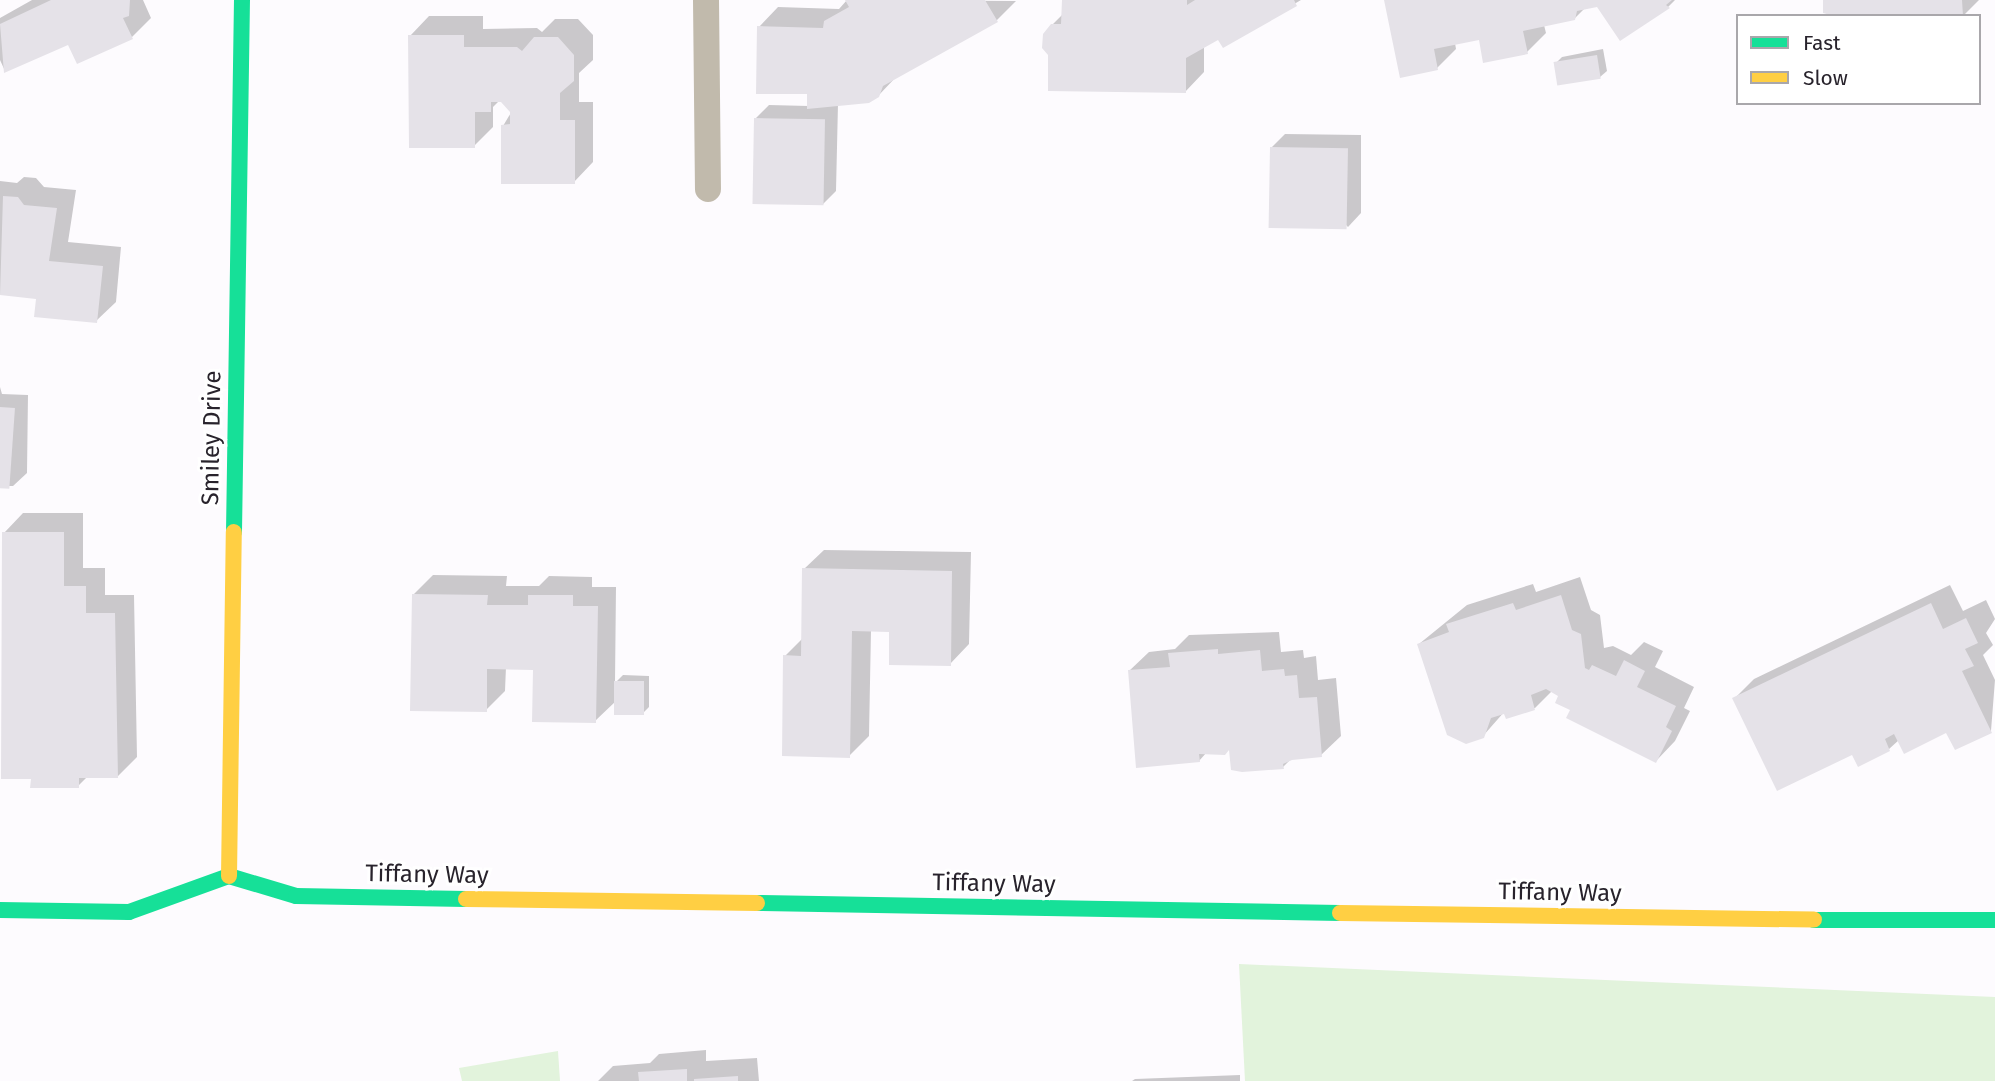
<!DOCTYPE html>
<html>
<head>
<meta charset="utf-8">
<style>
	body { margin:0 }
	#map { position:relative; width:1995px; height:1081px; overflow:hidden; background:#fdfbfe; font-family:"Fira Sans",sans-serif }
	div>[style] { position:absolute }
	.green>* { inset:0; background:#e2f3dc }
	.shadow>* { inset:0; background:#0003 }
	.building>* { inset:0; background:#e5e2e8; transform-origin:0 0 }
	.lane>* { height:26px; margin:-13px; padding:0 13px; transform-origin:13px; border-radius:13px; background:#c1baac }
	.fast>* { height:16px; margin:-8px; padding:0 8px; transform-origin:8px; border-radius:8px; background:#16e098 }
	.slow>* { height:16px; margin:-8px; padding:0 8px; transform-origin:8px; border-radius:8px; background:#ffcf43 }
	span { translate:-50% -50%; white-space:nowrap; text-align:center; line-height:1.15; -webkit-text-stroke:6px #fff; paint-order:stroke }
	.street-label { font-size:24px; color:#28232c }
	.legend { position:absolute; left:1736px; top:14px; width:245px; height:91px; box-sizing:border-box; background:#fff; border:2px solid #a9a7ab; margin:0; padding:9px 12px; list-style:none; font-size:21px; color:#28232c }
	.legend li { display:flex; align-items:center; gap:14px; height:35px }
	.legend b { width:35px; border:2px solid #a9a7ab }
</style>
</head>
<body>
<div id="map">
	<div class="green">
		<i style="clip-path:polygon(1239px 964px,1995px 997px,1995px 1081px,1245px 1081px)"></i>
		<i style="clip-path:polygon(558px 1051px,560px 1081px,462px 1081px,459px 1068px)"></i>
	</div>
	<div class="shadow">
		<i style="clip-path:polygon(32px 0,143px 0,151px 18px,132px 37px,69px 42px,5px 71px,0 60px,0 18px)"></i>
		<i style="clip-path:polygon(847px 0,1016px 1px,996px 21px,897px 76px,878px 96px,838px 104px,836px 191px,822px 205px,756px 118px,769px 105px,809px 106px,809px 93px,759px 27px,778px 7px,839px 9px)"></i>
		<i style="clip-path:polygon(1063px 0,1301px 0,1223px 46px,1219px 38px,1204px 46px,1204px 72px,1185px 92px,1052px 25px,1063px 14px)"></i>
		<i style="clip-path:polygon(1388px 0,1675px 0,1668px 7px,1586px 7px,1574px 19px,1544px 25px,1546px 33px,1527px 52px,1481px 38px,1455px 43px,1456px 49px,1437px 68px)"></i>
		<i style="clip-path:polygon(1825px 0,1979px 0,1963px 16px,1836px 16px)"></i>
		<i style="clip-path:polygon(429px 16px,483px 16px,483px 29px,537px 28px,542px 32px,555px 19px,578px 19px,593px 35px,593px 60px,579px 73px,579px 102px,593px 102px,593px 162px,574px 182px,503px 126px,512px 111px,501px 99px,493px 107px,493px 127px,474px 146px,410px 36px)"></i>
		<i style="clip-path:polygon(1603px 49px,1607px 71px,1600px 77px,1556px 63px,1562px 57px)"></i>
		<i style="clip-path:polygon(1285px 134px,1361px 135px,1361px 213px,1348px 227px,1271px 148px)"></i>
		<i style="clip-path:polygon(24px 177px,36px 178px,44px 187px,76px 190px,68px 242px,121px 247px,116px 302px,96px 321px,38px 297px,0 294px,0 181px,17px 183px)"></i>
		<i style="clip-path:polygon(0 387px,2px 394px,28px 395px,27px 473px,13px 486px,0 486px)"></i>
		<i style="clip-path:polygon(23px 513px,83px 513px,83px 568px,105px 568px,105px 595px,134px 595px,137px 757px,118px 776px,88px 776px,78px 786px,4px 533px)"></i>
		<i style="clip-path:polygon(824px 550px,971px 552px,969px 644px,950px 664px,891px 631px,871px 630px,869px 736px,849px 756px,785px 656px,803px 638px,804px 569px)"></i>
		<i style="clip-path:polygon(433px 575px,507px 576px,506px 586px,539px 586px,549px 576px,592px 577px,592px 587px,616px 587px,615px 683px,623px 675px,649px 676px,649px 707px,642px 714px,616px 701px,595px 721px,534px 668px,506px 667px,505px 691px,486px 710px,414px 594px)"></i>
		<i style="clip-path:polygon(1580px 577px,1591px 610px,1600px 615px,1604px 648px,1613px 646px,1631px 655px,1644px 642px,1663px 651px,1655px 667px,1694px 687px,1684px 708px,1690px 711px,1675px 741px,1656px 761px,1552px 691px,1535px 708px,1505px 711px,1483px 736px,1419px 644px,1467px 605px,1533px 584px,1536px 592px)"></i>
		<i style="clip-path:polygon(1950px 585px,1963px 611px,1986px 600px,1995px 619px,1986px 633px,1993px 645px,1983px 655px,1995px 680px,1991px 731px,1956px 748px,1947px 731px,1899px 740px,1889px 749px,1853px 753px,1734px 699px,1754px 679px)"></i>
		<i style="clip-path:polygon(1279px 632px,1281px 652px,1303px 650px,1304px 658px,1316px 656px,1318px 680px,1336px 678px,1341px 736px,1321px 755px,1292px 758px,1283px 767px,1231px 747px,1207px 752px,1199px 761px,1129px 671px,1149px 652px,1175px 649px,1189px 635px)"></i>
		<i style="clip-path:polygon(706px 1050px,706px 1061px,757px 1058px,759px 1081px,598px 1081px,613px 1066px,650px 1063px,659px 1054px)"></i>
		<i style="clip-path:polygon(1240px 1075px,1240px 1081px,1132px 1081px,1135px 1079px)"></i>
	</div>
	<div class="building">
		<i style="clip-path:polygon(51px 0,130px 0,129px 16px,123px 18px,133px 39px,77px 64px,68px 45px,4px 73px,0 24px)"></i>
		<i style="clip-path:polygon(845px 0,985px 0,998px 22px,883px 86px,879px 97px,869px 103px,807px 109px,807px 94px,756px 94px,757px 26px,823px 28px,824px 21px,849px 7px)"></i>
		<i style="clip-path:polygon(1062px 0,1187px 0,1187px 5px,1195px 0,1294px 0,1297px 6px,1223px 48px,1218px 40px,1186px 58px,1186px 93px,1048px 91px,1048px 55px,1042px 48px,1043px 34px,1051px 24px,1061px 24px)"></i>
		<i style="clip-path:polygon(1384px 0,1672px 0,1666px 5px,1670px 8px,1620px 41px,1597px 7px,1577px 11px,1575px 20px,1523px 31px,1528px 54px,1483px 63px,1479px 40px,1434px 49px,1438px 70px,1400px 78px)"></i>
		<i style="clip-path:polygon(1823px 0,1962px 0,1963px 16px,1834px 16px,1823px 13px)"></i>
		<i style="clip-path:polygon(408px 35px,464px 35px,464px 47px,517px 47px,522px 51px,534px 37px,558px 37px,574px 55px,574px 81px,560px 93px,560px 120px,575px 120px,575px 184px,501px 184px,501px 125px,510px 124px,510px 112px,501px 102px,491px 102px,491px 112px,475px 112px,475px 148px,409px 148px)"></i>
		<i style="left:1597px;top:55px;width:24px;height:44px;rotate:81deg"></i>
		<i style="left:754px;top:118px;width:71px;height:86px;rotate:1deg"></i>
		<i style="left:1270px;top:147px;width:78px;height:81px;rotate:1deg"></i>
		<i style="clip-path:polygon(3px 196px,18px 197px,24px 205px,57px 208px,49px 261px,103px 266px,97px 323px,34px 317px,36px 299px,0 295px)"></i>
		<i style="left:0;top:407px;width:15px;height:81px;rotate:4deg"></i>
		<i style="clip-path:polygon(2px 532px,64px 532px,64px 586px,86px 586px,86px 613px,115px 613px,118px 778px,79px 778px,79px 788px,30px 788px,31px 779px,1px 779px)"></i>
		<i style="clip-path:polygon(802px 568px,952px 571px,951px 666px,889px 665px,889px 632px,852px 631px,850px 758px,782px 756px,783px 655px,801px 656px)"></i>
		<i style="clip-path:polygon(412px 594px,488px 595px,487px 605px,528px 605px,528px 595px,573px 595px,573px 606px,598px 606px,596px 723px,532px 722px,533px 670px,487px 669px,487px 712px,410px 711px)"></i>
		<i style="clip-path:polygon(1561px 595px,1572px 630px,1581px 634px,1585px 668px,1589px 670px,1592px 665px,1616px 676px,1624px 660px,1645px 671px,1637px 687px,1676px 706px,1666px 727px,1672px 731px,1656px 763px,1566px 718px,1570px 710px,1555px 703px,1558px 696px,1546px 689px,1531px 695px,1535px 710px,1506px 719px,1504px 714px,1491px 718px,1484px 738px,1466px 744px,1447px 735px,1417px 644px,1449px 632px,1446px 624px,1513px 603px,1516px 610px)"></i>
		<i style="clip-path:polygon(1931px 603px,1943px 629px,1966px 618px,1978px 643px,1965px 649px,1974px 666px,1962px 671px,1992px 733px,1955px 750px,1946px 733px,1904px 754px,1894px 734px,1885px 739px,1890px 751px,1858px 767px,1852px 755px,1777px 791px,1732px 698px)"></i>
		<i style="clip-path:polygon(1218px 649px,1218px 654px,1260px 650px,1262px 671px,1284px 669px,1285px 676px,1297px 675px,1299px 698px,1317px 697px,1322px 757px,1292px 760px,1283px 764px,1284px 769px,1242px 772px,1231px 770px,1229px 750px,1225px 755px,1199px 754px,1200px 762px,1136px 768px,1128px 670px,1170px 667px,1168px 653px)"></i>
		<i style="left:614px;top:681px;width:30px;height:34px"></i>
		<i style="clip-path:polygon(687px 1069px,687px 1081px,639px 1081px,638px 1072px)"></i>
		<i style="clip-path:polygon(738px 1076px,738px 1081px,694px 1081px,694px 1079px)"></i>
	</div>
	<div class="lane">
		<i style="left:706px;top:0;width:189px;rotate:89.4deg"></i>
	</div>
	<div class="fast">
		<i style="left:234px;top:532px;width:532px;rotate:-89.14deg"></i>
		<i style="left:757px;top:903px;width:583px;rotate:0.98deg"></i>
		<i style="left:0;top:910px;width:129px;rotate:0.9deg"></i>
		<i style="left:129px;top:912px;width:106px;rotate:-19.8deg"></i>
		<i style="left:229px;top:876px;width:70px;rotate:16.6deg"></i>
		<i style="left:296px;top:896px;width:170px;rotate:1deg"></i>
		<i style="left:1814px;top:920px;width:181px"></i>
	</div>
	<div class="slow">
		<i style="left:229px;top:876px;width:344px;rotate:-89.2deg"></i>
		<i style="left:466px;top:899px;width:291px;rotate:0.8deg"></i>
		<i style="left:1340px;top:913px;width:474px;rotate:0.8deg"></i>
	</div>
	<div class="street-label">
		<span style="left:212px;top:438px;rotate:-89deg">Smiley Drive</span>
		<span style="left:427px;top:875px;rotate:1deg">Tiffany Way</span>
		<span style="left:994px;top:884px;rotate:1deg">Tiffany Way</span>
		<span style="left:1560px;top:893px;rotate:1deg">Tiffany Way</span>
	</div>
	<ul class="legend">
	<li><b style="height:9px;background:#16e098"></b>Fast</li>
	<li><b style="height:9px;background:#ffcf43"></b>Slow</li>
	</ul>
</div>
</body>
</html>
